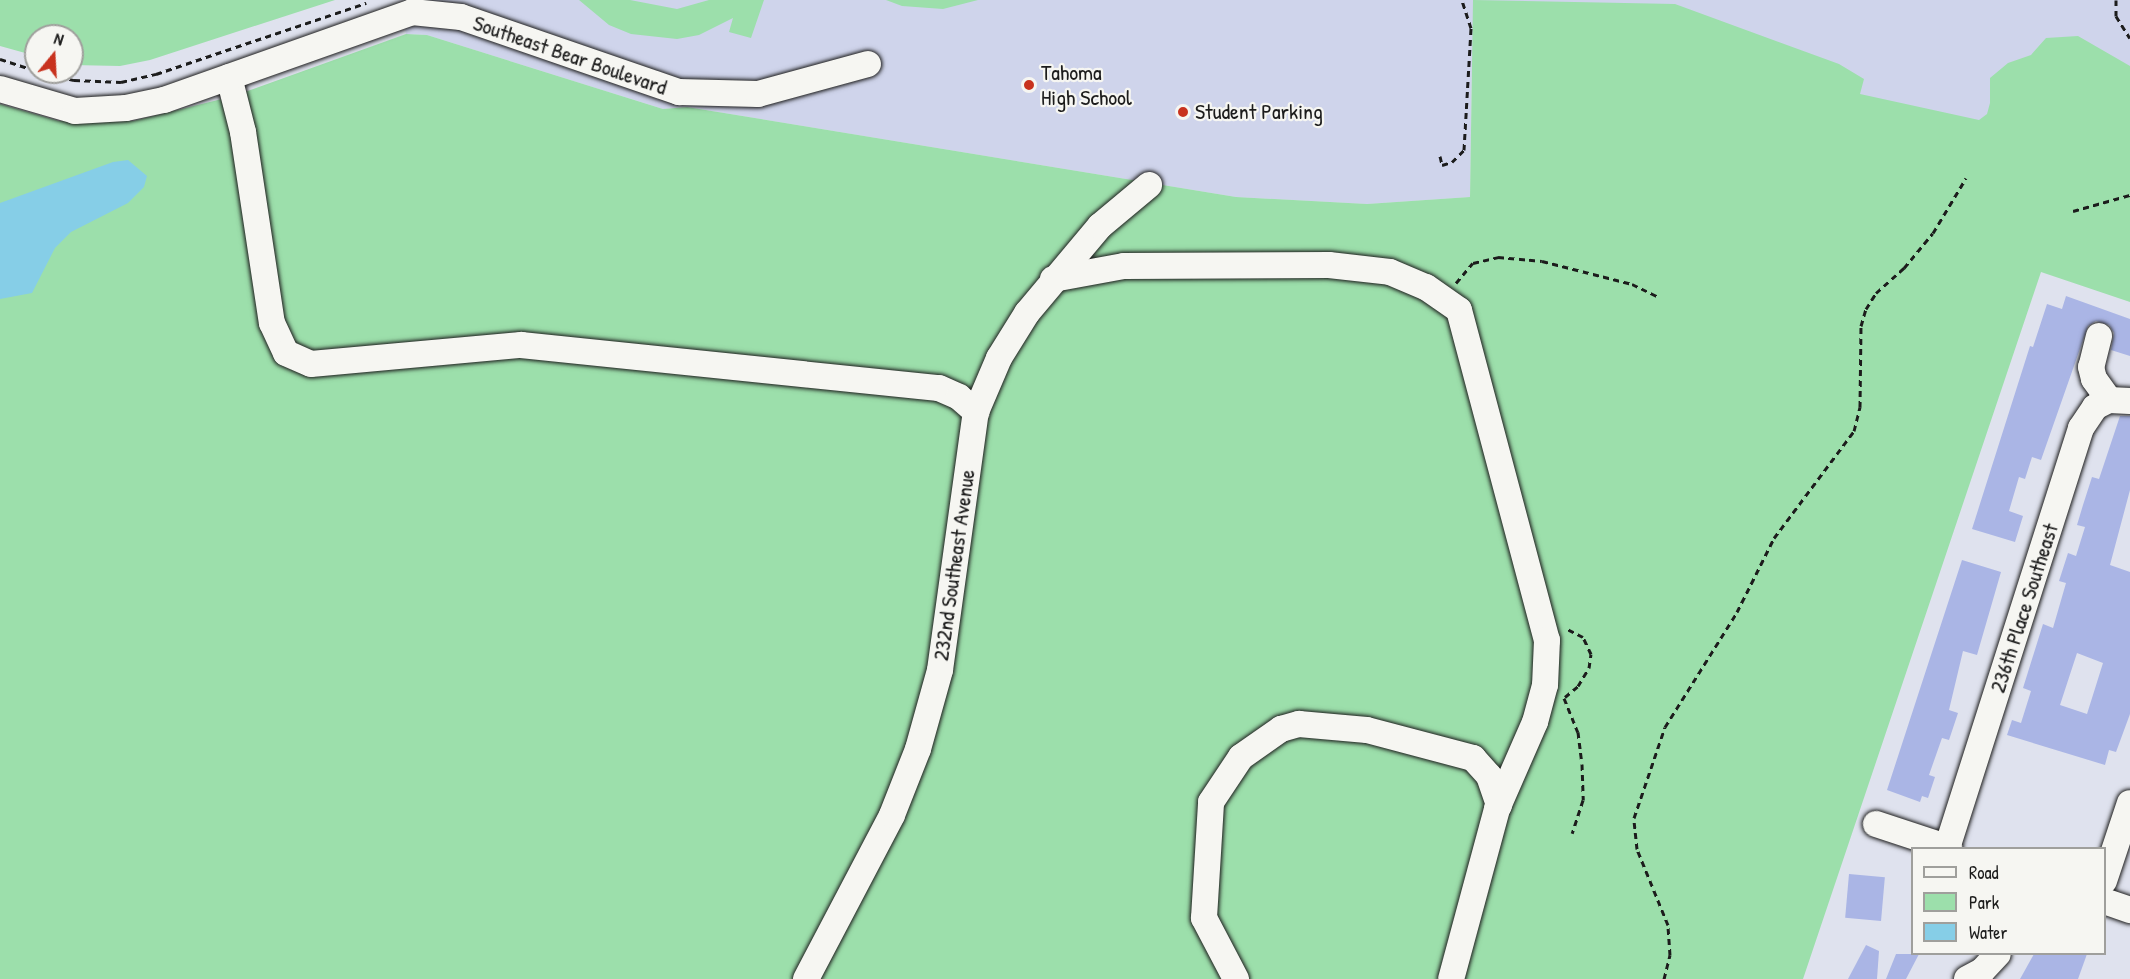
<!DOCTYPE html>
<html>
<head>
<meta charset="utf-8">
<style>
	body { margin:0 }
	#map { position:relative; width:2130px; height:979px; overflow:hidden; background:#dfe2ee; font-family:"Patrick Hand",sans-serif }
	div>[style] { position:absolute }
	.built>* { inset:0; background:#cfd4eb }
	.green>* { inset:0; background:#9cdfab }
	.water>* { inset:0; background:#86cee7 }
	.building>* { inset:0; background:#aab5e5; transform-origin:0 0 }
	.path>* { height:3px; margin-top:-1.5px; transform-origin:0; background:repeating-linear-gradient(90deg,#1c1c1c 0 6px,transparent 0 10.5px) }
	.roads { filter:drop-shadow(0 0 2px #1c1c1c) drop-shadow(0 0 2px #1c1c1c) }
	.minor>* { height:26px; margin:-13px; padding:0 13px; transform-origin:13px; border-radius:13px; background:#f6f6f2 }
	.dots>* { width:16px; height:16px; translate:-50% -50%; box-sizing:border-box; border:3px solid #f6f6f2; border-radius:50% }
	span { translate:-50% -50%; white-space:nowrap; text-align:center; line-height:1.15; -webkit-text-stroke:4.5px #f6f6f2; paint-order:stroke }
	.street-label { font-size:22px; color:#1c1c1c }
	.poi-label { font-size:22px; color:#1c1c1c }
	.left { translate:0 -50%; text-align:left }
	.legend { position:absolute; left:1911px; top:847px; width:195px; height:108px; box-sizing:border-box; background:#f6f6f2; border:2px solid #9f9f9c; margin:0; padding:8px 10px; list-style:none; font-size:18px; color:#1c1c1c }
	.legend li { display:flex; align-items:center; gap:12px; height:30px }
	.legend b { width:30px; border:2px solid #9f9f9c }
	.north { position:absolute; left:24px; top:24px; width:60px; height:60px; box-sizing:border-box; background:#f6f6f2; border:2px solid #9f9f9c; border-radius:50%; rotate:18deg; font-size:16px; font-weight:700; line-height:24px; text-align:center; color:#1c1c1c }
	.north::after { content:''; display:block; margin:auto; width:21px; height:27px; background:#c8321e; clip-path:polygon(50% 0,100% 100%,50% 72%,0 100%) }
</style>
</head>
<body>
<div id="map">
	<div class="built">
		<i style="clip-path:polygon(409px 0,2130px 0,2130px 144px,1472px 60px,1470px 197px,1367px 204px,1236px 197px,687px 107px,663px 109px,427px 35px,406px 34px,403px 19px)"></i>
	</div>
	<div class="green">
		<i style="clip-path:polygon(0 0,335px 0,150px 60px,120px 66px,72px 65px,72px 36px,36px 36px,36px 56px,0 46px)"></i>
		<i style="clip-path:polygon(579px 0,630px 0,677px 9px,709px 0,764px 0,751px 38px,729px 32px,733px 18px,699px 35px,677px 39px,631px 34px,609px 25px)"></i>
		<i style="clip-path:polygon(886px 0,978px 0,943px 9px,902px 6px)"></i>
		<i style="clip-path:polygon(1473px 0,1675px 4px,1839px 64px,1864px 79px,1860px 94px,1979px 120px,1987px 114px,1990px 103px,1990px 78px,2008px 63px,2031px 55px,2046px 38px,2078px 36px,2130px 66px,2130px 302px,2041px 272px,1803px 979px,0 979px,0 104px,59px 121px,133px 121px,234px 96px,406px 34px,427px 35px,663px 109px,687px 107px,1236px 197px,1367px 204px,1470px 197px)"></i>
	</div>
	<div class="water">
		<i style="clip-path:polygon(128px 160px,147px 176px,144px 187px,128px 203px,71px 232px,55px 248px,32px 293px,0 299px,0 203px,113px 162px)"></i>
	</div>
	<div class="building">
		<i style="clip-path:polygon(2066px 296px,2130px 319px,2130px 356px,2111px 350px,2114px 333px,2109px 325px,2096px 321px,2088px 326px,2041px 460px,2032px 457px,2025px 479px,2019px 477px,2009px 511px,2023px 516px,2015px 542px,1972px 529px,2030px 346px,2033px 347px,2047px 304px,2062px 309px)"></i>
		<i style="clip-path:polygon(evenodd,2120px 416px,2130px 416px,2130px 490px,2110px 565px,2130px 572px,2130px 714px,2116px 752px,2109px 750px,2105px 765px,2007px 735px,2012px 720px,2021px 723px,2031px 691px,2023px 688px,2043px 624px,2053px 628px,2066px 583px,2059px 581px,2068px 553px,2076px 556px,2085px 527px,2077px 525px,2083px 505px,2092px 477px,2099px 479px,2120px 416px,2077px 653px,2103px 663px,2087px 714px,2060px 705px,2077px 653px)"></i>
		<i style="clip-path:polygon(1962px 560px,2001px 572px,1977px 655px,1963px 651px,1949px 710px,1958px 713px,1949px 740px,1942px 738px,1929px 775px,1935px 777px,1928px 798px,1922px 796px,1920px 802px,1887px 790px)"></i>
		<i style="left:1849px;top:874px;width:36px;height:44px;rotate:5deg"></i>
		<i style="clip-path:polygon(1866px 945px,1879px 951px,1877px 979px,1848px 979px)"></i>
		<i style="clip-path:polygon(1896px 954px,1919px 954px,1906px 979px,1886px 979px)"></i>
		<i style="clip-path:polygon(2034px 954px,2087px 954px,2078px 979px,2020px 979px)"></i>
	</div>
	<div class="path">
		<i style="left:2116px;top:0;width:16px;rotate:90deg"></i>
		<i style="left:2116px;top:16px;width:26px;rotate:58deg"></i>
		<i style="left:0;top:59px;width:38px;rotate:18deg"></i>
		<i style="left:39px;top:72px;width:36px;rotate:13deg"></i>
		<i style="left:74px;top:80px;width:47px;rotate:2.4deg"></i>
		<i style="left:121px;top:82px;width:36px;rotate:-13deg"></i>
		<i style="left:156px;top:74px;width:222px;rotate:-18.7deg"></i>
		<i style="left:1440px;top:156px;width:9px;rotate:77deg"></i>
		<i style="left:1442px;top:165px;width:10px;rotate:-17deg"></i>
		<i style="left:1452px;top:162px;width:17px;rotate:-45deg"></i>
		<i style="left:1464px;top:150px;width:122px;rotate:-86.7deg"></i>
		<i style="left:1471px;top:28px;width:29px;rotate:-108deg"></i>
		<i style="left:2073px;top:211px;width:59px;rotate:-15.7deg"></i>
		<i style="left:1456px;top:283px;width:26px;rotate:-50deg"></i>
		<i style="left:1473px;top:263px;width:26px;rotate:-13deg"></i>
		<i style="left:1498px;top:257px;width:44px;rotate:5.2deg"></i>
		<i style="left:1542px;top:261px;width:93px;rotate:14.3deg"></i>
		<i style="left:1632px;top:284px;width:28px;rotate:26deg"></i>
		<i style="left:1565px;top:697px;width:17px;rotate:-40deg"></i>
		<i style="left:1578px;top:686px;width:21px;rotate:-59deg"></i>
		<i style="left:1589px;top:668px;width:14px;rotate:-82deg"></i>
		<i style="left:1591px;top:654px;width:19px;rotate:-115deg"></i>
		<i style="left:1583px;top:637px;width:18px;rotate:-153deg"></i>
		<i style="left:1564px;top:698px;width:37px;rotate:68deg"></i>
		<i style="left:1578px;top:732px;width:32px;rotate:83deg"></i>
		<i style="left:1582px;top:764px;width:36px;rotate:88deg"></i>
		<i style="left:1583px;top:800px;width:35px;rotate:108deg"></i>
		<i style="left:1664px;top:979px;width:25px;rotate:-76deg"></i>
		<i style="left:1670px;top:955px;width:30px;rotate:-94deg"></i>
		<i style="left:1668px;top:925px;width:82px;rotate:-112.2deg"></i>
		<i style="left:1637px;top:849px;width:31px;rotate:-96deg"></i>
		<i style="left:1634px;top:818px;width:96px;rotate:-71.2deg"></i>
		<i style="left:1665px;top:727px;width:136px;rotate:-57.9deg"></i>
		<i style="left:1737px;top:612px;width:83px;rotate:-63.4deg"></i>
		<i style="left:1774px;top:538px;width:134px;rotate:-53.2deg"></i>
		<i style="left:1854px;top:431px;width:25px;rotate:-76deg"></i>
		<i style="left:1860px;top:407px;width:81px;rotate:-89.3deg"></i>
		<i style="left:1861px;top:326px;width:18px;rotate:-74deg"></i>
		<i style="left:1866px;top:309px;width:19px;rotate:-58deg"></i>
		<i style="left:1876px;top:293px;width:38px;rotate:-42deg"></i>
		<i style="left:1904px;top:268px;width:45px;rotate:-50.4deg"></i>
		<i style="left:1933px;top:233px;width:64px;rotate:-59deg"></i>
	</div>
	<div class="roads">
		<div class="minor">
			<i style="left:229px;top:77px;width:57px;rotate:75.7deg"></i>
			<i style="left:243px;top:132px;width:193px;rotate:81.4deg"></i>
			<i style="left:272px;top:323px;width:33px;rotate:65deg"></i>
			<i style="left:286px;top:353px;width:27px;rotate:24deg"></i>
			<i style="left:311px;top:364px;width:211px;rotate:-5.2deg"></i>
			<i style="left:521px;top:345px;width:420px;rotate:5.9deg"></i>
			<i style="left:939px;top:388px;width:22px;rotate:24deg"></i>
			<i style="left:959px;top:397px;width:23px;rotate:41deg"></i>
			<i style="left:0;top:89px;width:78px;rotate:16.3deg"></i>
			<i style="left:75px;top:111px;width:51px;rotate:-3.4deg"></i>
			<i style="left:126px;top:108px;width:39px;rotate:-12deg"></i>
			<i style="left:164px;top:100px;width:263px;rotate:-19.5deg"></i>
			<i style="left:412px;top:12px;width:49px;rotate:5.8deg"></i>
			<i style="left:461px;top:17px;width:231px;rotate:19deg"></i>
			<i style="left:679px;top:92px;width:79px;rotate:1.5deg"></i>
			<i style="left:758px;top:94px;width:114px;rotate:-15.3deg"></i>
			<i style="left:1053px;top:279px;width:72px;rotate:-10.4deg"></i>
			<i style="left:1124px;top:266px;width:205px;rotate:-0.3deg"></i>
			<i style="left:1329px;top:265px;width:61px;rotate:6.5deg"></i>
			<i style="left:1390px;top:272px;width:39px;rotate:23deg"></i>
			<i style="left:1426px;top:287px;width:40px;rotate:34.9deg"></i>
			<i style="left:1459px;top:310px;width:342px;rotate:75.1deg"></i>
			<i style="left:1547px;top:640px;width:45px;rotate:92.5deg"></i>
			<i style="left:1545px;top:685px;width:38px;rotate:105deg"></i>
			<i style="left:1535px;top:722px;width:95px;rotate:113.6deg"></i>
			<i style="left:1497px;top:809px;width:176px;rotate:105.1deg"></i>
			<i style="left:2099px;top:336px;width:32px;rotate:104deg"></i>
			<i style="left:2091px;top:367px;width:12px;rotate:76deg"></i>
			<i style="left:2094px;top:379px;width:26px;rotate:54deg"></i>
			<i style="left:1876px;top:824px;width:77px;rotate:18.2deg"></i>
			<i style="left:1947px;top:848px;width:441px;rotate:-72.3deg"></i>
			<i style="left:2081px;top:428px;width:25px;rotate:-56deg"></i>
			<i style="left:2095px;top:407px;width:16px;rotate:-27deg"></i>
			<i style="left:2109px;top:400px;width:21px;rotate:3deg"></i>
			<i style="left:2104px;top:881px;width:82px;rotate:-71.6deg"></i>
			<i style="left:2104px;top:901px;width:28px;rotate:19deg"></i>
			<i style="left:806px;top:979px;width:185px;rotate:-62.3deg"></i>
			<i style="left:892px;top:815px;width:71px;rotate:-68.5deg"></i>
			<i style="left:918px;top:749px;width:82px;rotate:-74.4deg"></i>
			<i style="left:940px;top:670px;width:260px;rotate:-82.1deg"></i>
			<i style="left:976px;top:412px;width:59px;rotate:-66.9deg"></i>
			<i style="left:999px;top:358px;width:53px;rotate:-58.1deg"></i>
			<i style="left:1027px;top:313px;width:114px;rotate:-50deg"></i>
			<i style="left:1100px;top:226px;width:64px;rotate:-39.9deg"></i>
			<i style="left:1236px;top:979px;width:69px;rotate:-117.7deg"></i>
			<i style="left:1204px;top:918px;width:116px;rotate:-86.5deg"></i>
			<i style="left:1211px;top:802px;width:54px;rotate:-56.3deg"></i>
			<i style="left:1241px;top:757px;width:49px;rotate:-35deg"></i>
			<i style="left:1281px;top:729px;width:19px;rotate:-16deg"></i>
			<i style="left:1299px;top:724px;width:68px;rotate:5deg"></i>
			<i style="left:1367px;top:730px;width:110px;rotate:14.8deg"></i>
			<i style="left:1473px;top:758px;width:24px;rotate:48deg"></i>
			<i style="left:1489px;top:776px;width:31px;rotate:71deg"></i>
			<i style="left:1967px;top:979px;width:17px;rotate:-28deg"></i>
			<i style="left:1982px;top:971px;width:23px;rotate:-47deg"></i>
		</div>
	</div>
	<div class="dots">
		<i style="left:1029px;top:85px;background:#c8321e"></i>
		<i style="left:1183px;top:112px;background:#c8321e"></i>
	</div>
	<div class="street-label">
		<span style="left:570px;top:55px;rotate:19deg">Southeast Bear Boulevard</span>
		<span style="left:954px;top:565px;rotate:-82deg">232nd Southeast Avenue</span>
		<span style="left:2024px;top:608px;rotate:-72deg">236th Place Southeast</span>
	</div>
	<div class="poi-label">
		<span class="left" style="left:1041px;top:85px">Tahoma<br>High School</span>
		<span class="left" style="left:1195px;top:112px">Student Parking</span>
	</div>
	<ul class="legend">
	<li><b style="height:8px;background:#f6f6f2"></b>Road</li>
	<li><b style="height:16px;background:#9cdfab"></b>Park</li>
	<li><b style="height:16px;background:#86cee7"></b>Water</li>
	</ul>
	<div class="north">N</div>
</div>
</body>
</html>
